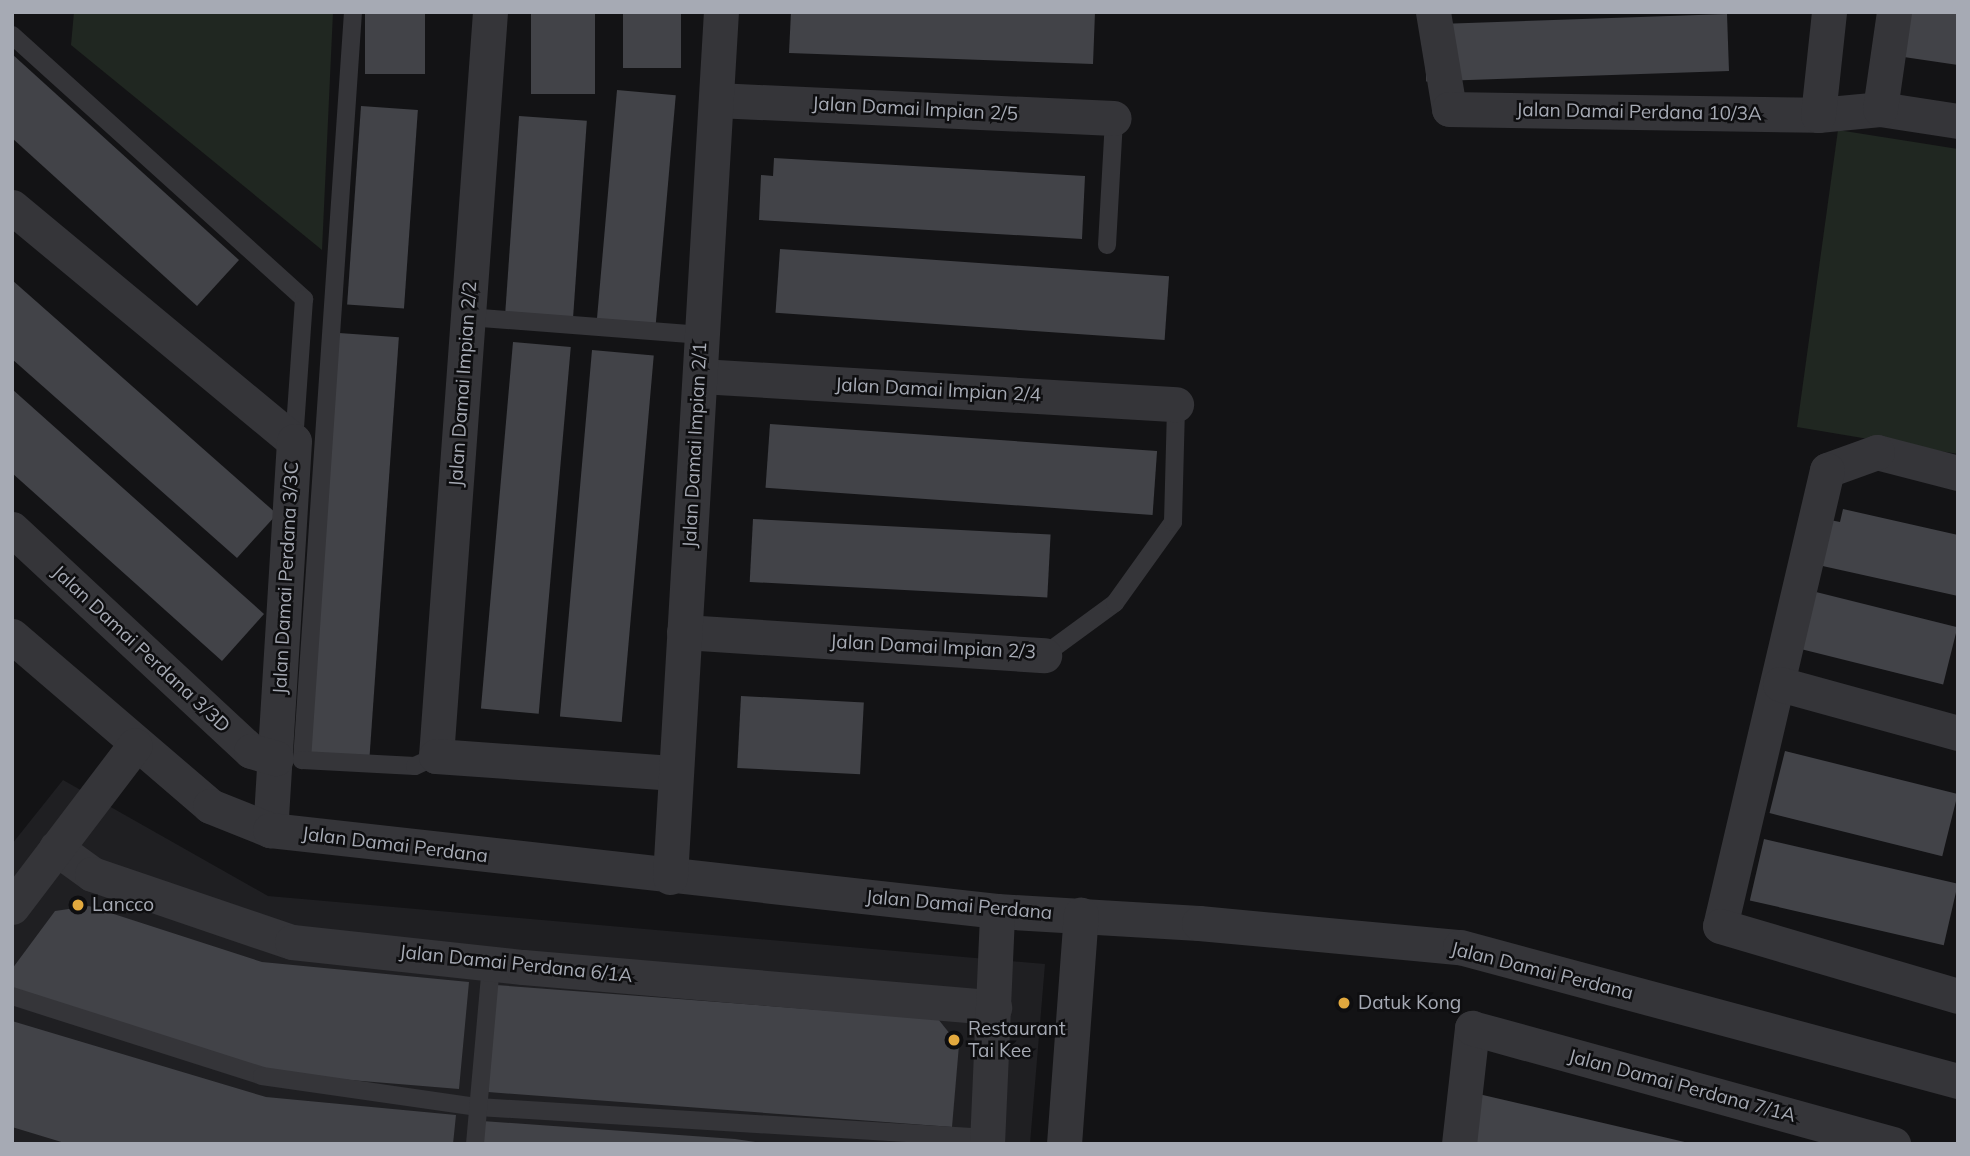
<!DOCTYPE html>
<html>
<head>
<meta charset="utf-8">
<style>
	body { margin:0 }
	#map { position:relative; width:1970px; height:1156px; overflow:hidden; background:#131315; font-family:Mulish,sans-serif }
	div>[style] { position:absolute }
	.built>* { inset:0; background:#1f1f22 }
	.green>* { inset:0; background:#202721 }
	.building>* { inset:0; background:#424348; transform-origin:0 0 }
	.service>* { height:18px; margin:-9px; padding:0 9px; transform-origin:9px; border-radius:9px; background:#353539 }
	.minor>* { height:35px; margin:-17.5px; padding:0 17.5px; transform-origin:17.5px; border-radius:17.5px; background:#353539 }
	.dots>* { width:19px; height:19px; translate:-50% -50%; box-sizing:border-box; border:4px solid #0e0e10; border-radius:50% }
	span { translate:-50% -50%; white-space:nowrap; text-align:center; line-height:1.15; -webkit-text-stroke:5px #0e0e10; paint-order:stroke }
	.street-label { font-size:19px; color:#a6aab4 }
	.poi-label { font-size:19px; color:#a6aab4 }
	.left { translate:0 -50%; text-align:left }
	.frame { position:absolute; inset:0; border:14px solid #a6aab4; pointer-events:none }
</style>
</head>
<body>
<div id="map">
	<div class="built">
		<i style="clip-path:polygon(63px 780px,268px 896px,1045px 964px,1030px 1144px,12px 1144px,12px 844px)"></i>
	</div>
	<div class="green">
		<i style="clip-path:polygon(74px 12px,333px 12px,322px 250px,71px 45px)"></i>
		<i style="clip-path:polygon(1838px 130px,1958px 149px,1958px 454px,1797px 427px)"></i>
	</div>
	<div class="building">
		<i style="left:365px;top:12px;width:60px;height:62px"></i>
		<i style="left:531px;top:12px;width:64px;height:82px"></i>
		<i style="left:623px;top:12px;width:58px;height:56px"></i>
		<i style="clip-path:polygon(791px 12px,1095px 12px,1093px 64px,789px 53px)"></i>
		<i style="clip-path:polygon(1904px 12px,1958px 12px,1958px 65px,1897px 56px)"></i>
		<i style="left:1727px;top:14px;width:57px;height:303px;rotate:88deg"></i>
		<i style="clip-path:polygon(12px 54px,239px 260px,197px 306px,12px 138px)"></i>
		<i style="left:617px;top:90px;width:59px;height:231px;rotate:5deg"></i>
		<i style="left:361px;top:106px;width:57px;height:199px;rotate:4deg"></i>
		<i style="left:519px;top:116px;width:68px;height:199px;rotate:4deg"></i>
		<i style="clip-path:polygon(774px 158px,1085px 176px,1082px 239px,759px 220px,761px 175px,773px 176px)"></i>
		<i style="left:780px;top:249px;width:390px;height:64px;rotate:4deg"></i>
		<i style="clip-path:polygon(12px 280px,277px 514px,237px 558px,12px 359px)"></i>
		<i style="left:339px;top:333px;width:60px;height:421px;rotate:4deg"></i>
		<i style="left:513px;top:342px;width:58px;height:368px;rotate:5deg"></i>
		<i style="left:592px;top:350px;width:62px;height:368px;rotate:5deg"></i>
		<i style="clip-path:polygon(12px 389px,264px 614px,222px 661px,12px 473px)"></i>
		<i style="left:770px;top:424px;width:388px;height:64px;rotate:4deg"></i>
		<i style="clip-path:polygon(1843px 509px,1958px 535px,1958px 596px,1809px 563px,1820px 518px,1840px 522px)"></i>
		<i style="left:753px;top:519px;width:298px;height:63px;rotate:3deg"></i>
		<i style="left:1808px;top:590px;width:154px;height:59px;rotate:14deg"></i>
		<i style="left:741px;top:696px;width:123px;height:72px;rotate:3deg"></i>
		<i style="left:1785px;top:751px;width:178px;height:64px;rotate:14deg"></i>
		<i style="left:1764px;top:839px;width:199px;height:63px;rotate:13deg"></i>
		<i style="clip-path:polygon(89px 906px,262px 962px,469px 982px,459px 1089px,265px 1073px,12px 988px,12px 969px,55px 911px)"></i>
		<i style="clip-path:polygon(496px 985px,938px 1019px,959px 1045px,952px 1127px,488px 1092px)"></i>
		<i style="clip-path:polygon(12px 1021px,266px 1097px,456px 1115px,453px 1144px,68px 1144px,12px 1127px)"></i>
		<i style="clip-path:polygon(1457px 1089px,1689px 1143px,1689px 1144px,1444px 1144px)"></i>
		<i style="clip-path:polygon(482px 1121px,735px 1139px,770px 1144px,481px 1144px)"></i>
	</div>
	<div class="service">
		<i style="left:353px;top:12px;width:750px;rotate:93.9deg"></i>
		<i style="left:302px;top:760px;width:113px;rotate:3deg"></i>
		<i style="left:415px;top:766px;width:23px;rotate:-25deg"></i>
		<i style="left:12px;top:35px;width:394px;rotate:42.1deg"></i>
		<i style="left:304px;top:299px;width:142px;rotate:94deg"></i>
		<i style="left:1107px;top:245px;width:127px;rotate:-86.8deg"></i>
		<i style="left:468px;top:317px;width:235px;rotate:4.4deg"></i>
		<i style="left:1044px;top:655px;width:88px;rotate:-36.2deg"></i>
		<i style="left:1115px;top:603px;width:100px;rotate:-54.4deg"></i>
		<i style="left:1173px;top:522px;width:118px;rotate:-88.5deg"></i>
		<i style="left:12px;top:996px;width:262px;rotate:17.7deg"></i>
		<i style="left:262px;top:1076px;width:218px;rotate:8.2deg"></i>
		<i style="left:478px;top:1107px;width:511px;rotate:3.48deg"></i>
		<i style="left:475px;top:1144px;width:182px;rotate:-84.9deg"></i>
	</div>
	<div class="minor">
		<i style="left:490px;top:12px;width:746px;rotate:94.15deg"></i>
		<i style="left:436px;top:756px;width:240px;rotate:4.1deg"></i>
		<i style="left:1433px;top:12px;width:98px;rotate:80.6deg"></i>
		<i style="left:1449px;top:109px;width:369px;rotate:0.9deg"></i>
		<i style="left:1818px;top:115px;width:62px;rotate:-5.5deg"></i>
		<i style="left:1880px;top:109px;width:79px;rotate:8.7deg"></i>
		<i style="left:716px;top:100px;width:398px;rotate:2.6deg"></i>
		<i style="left:1880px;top:109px;width:98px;rotate:-81.8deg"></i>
		<i style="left:1818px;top:115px;width:104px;rotate:-83.9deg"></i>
		<i style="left:12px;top:207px;width:366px;rotate:39.7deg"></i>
		<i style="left:294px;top:441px;width:390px;rotate:93.5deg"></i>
		<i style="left:700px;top:376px;width:477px;rotate:3.4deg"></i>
		<i style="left:1958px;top:473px;width:84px;rotate:-165.5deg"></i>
		<i style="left:1877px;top:452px;width:53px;rotate:160.2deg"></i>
		<i style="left:1827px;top:470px;width:468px;rotate:103.2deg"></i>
		<i style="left:1720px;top:926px;width:248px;rotate:16.4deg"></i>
		<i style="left:12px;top:529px;width:326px;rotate:42.9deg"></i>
		<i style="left:251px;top:751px;width:26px;rotate:16deg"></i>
		<i style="left:684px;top:632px;width:361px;rotate:3.7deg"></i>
		<i style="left:12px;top:636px;width:261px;rotate:40.6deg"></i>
		<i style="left:210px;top:806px;width:65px;rotate:21.8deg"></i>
		<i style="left:270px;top:830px;width:731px;rotate:6.36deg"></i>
		<i style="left:997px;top:911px;width:202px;rotate:3.4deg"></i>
		<i style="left:1199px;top:923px;width:262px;rotate:5.3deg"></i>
		<i style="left:1460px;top:947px;width:516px;rotate:15.06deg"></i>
		<i style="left:1780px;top:684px;width:185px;rotate:15.4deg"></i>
		<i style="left:56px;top:848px;width:44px;rotate:35.8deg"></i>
		<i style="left:92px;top:874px;width:211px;rotate:18.8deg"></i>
		<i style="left:292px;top:942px;width:232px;rotate:6.2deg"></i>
		<i style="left:523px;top:967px;width:473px;rotate:4.9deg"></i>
		<i style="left:670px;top:877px;width:867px;rotate:-86.63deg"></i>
		<i style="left:12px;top:907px;width:203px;rotate:-52.8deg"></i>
		<i style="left:987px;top:1144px;width:233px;rotate:-87.5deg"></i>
		<i style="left:1064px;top:1144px;width:230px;rotate:-85.8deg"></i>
		<i style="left:1459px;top:1144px;width:117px;rotate:-83.6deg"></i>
		<i style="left:1472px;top:1028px;width:437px;rotate:15.4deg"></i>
	</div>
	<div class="dots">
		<i style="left:78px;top:905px;background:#e2a93e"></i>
		<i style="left:1344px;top:1003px;background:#e2a93e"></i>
		<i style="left:954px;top:1040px;background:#e2a93e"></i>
	</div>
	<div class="street-label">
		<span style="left:915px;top:109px;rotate:3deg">Jalan Damai Impian 2/5</span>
		<span style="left:1639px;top:112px;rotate:1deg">Jalan Damai Perdana 10/3A</span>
		<span style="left:463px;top:384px;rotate:-86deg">Jalan Damai Impian 2/2</span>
		<span style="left:938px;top:390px;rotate:3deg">Jalan Damai Impian 2/4</span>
		<span style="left:695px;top:445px;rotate:-87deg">Jalan Damai Impian 2/1</span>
		<span style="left:286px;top:578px;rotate:-87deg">Jalan Damai Perdana 3/3C</span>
		<span style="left:933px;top:647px;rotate:3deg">Jalan Damai Impian 2/3</span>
		<span style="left:141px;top:649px;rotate:43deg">Jalan Damai Perdana 3/3D</span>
		<span style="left:395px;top:845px;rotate:7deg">Jalan Damai Perdana</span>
		<span style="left:959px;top:905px;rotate:5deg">Jalan Damai Perdana</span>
		<span style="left:516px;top:964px;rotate:6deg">Jalan Damai Perdana 6/1A</span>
		<span style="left:1542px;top:971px;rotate:14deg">Jalan Damai Perdana</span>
		<span style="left:1682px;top:1086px;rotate:15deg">Jalan Damai Perdana 7/1A</span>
	</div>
	<div class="poi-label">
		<span class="left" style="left:92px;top:905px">Lancco</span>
		<span class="left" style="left:1358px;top:1003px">Datuk Kong</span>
		<span class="left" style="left:968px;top:1040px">Restaurant<br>Tai Kee</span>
	</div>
	<div class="frame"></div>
</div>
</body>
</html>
